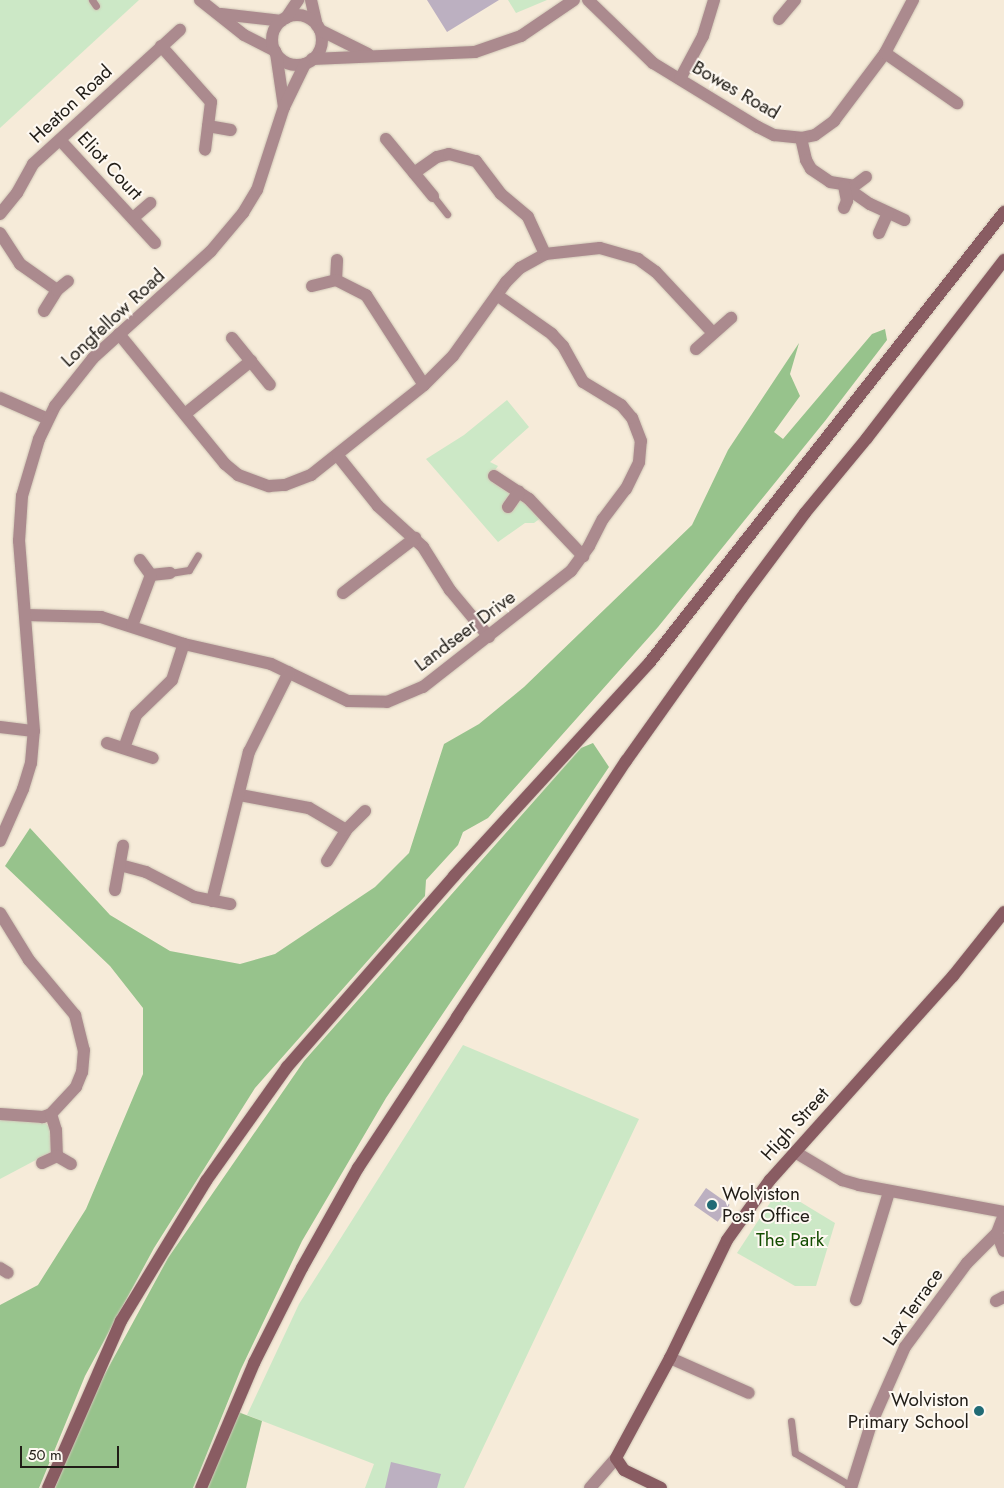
<!DOCTYPE html>
<html>
<head>
<meta charset="utf-8">
<style>
	body { margin:0 }
	#map { position:relative; width:1004px; height:1488px; overflow:hidden; background:#f6ebd9; font-family:Jost,sans-serif }
	div>[style] { position:absolute }
	.green>* { inset:0; background:#cce8c6 }
	.forest>* { inset:0; background:#97c38c }
	.building>* { inset:0; background:#bcb0c1; transform-origin:0 0 }
	.roads { filter:drop-shadow(0 0 1px #d0c6b6) drop-shadow(0 0 1px #d0c6b6) }
	.lane>* { height:7px; margin:-3.5px; padding:0 3.5px; transform-origin:3.5px; border-radius:3.5px; background:#ab8a8e }
	.street>* { height:12px; margin:-6px; padding:0 6px; transform-origin:6px; border-radius:6px; background:#ab8a8e }
	.street>.ring { margin:-6px; padding:0; box-sizing:content-box; background:none; border:12px solid #ab8a8e; border-radius:50% }
	.secondary>* { height:12px; margin:-6px; padding:0 6px; transform-origin:6px; border-radius:6px; background:#895c62 }
	.dots>* { width:14px; height:14px; translate:-50% -50%; box-sizing:border-box; border:2px solid #fef9f2; border-radius:50% }
	span { translate:-50% -50%; white-space:nowrap; text-align:center; line-height:1.15; -webkit-text-stroke:4px #fef9f2; paint-order:stroke }
	.street-label { font-size:19px; color:#211d17 }
	.poi-label { font-size:19px; color:#211d17 }
	.left { translate:0 -50%; text-align:left }
	.right { translate:-100% -50%; text-align:right }
	.park-label { font-size:19px; color:#134c00 }
	.scale { position:absolute; left:20px; top:1446px; width:99px; height:22px; box-sizing:border-box; border:2px solid #211d17; border-top:0; padding-left:6px; font-size:15px; line-height:18px; white-space:nowrap; color:#211d17; -webkit-text-stroke:4px #fef9f2; paint-order:stroke }
</style>
</head>
<body>
<div id="map">
	<div class="green">
		<i style="clip-path:polygon(0 0,139px 0,0 128px)"></i>
		<i style="clip-path:polygon(508px 0,547px 0,516px 13px)"></i>
		<i style="clip-path:polygon(507px 400px,529px 427px,490px 462px,498px 466px,491px 476px,542px 517px,534px 523px,525px 523px,498px 542px,426px 459px,464px 435px)"></i>
		<i style="clip-path:polygon(463px 1045px,639px 1119px,464px 1488px,365px 1488px,374px 1464px,247px 1415px,299px 1304px)"></i>
		<i style="clip-path:polygon(0 1119px,44px 1122px,50px 1128px,51px 1152px,0 1179px)"></i>
		<i style="clip-path:polygon(779px 1189px,835px 1223px,816px 1286px,795px 1286px,737px 1253px)"></i>
	</div>
	<div class="forest">
		<i style="clip-path:polygon(885px 329px,887px 340px,825px 421px,658px 627px,488px 818px,463px 832px,458px 845px,426px 880px,425px 896px,255px 1088px,154px 1248px,85px 1376px,39px 1488px,0 1488px,0 1305px,38px 1285px,86px 1209px,143px 1074px,143px 1008px,110px 966px,5px 866px,30px 828px,110px 915px,170px 951px,240px 964px,275px 954px,375px 887px,409px 853px,444px 744px,479px 724px,524px 687px,692px 525px,728px 450px,799px 343px,790px 374px,800px 396px,774px 432px,783px 439px,872px 334px)"></i>
		<i style="clip-path:polygon(593px 743px,609px 767px,386px 1098px,302px 1241px,241px 1369px,193px 1488px,55px 1488px,88px 1405px,168px 1258px,304px 1061px,581px 748px)"></i>
		<i style="clip-path:polygon(238px 1412px,262px 1421px,246px 1488px,207px 1488px)"></i>
	</div>
	<div class="building">
		<i style="clip-path:polygon(427px 0,499px 0,447px 32px)"></i>
		<i style="left:706px;top:1188px;width:29px;height:21px;rotate:35deg"></i>
		<i style="clip-path:polygon(391px 1462px,441px 1474px,437px 1488px,385px 1488px)"></i>
	</div>
	<div class="roads">
		<div class="lane">
			<i style="left:92px;top:0;width:7px;rotate:56deg"></i>
			<i style="left:433px;top:196px;width:23px;rotate:52deg"></i>
			<i style="left:170px;top:573px;width:19px;rotate:-9deg"></i>
			<i style="left:189px;top:570px;width:17px;rotate:-59deg"></i>
			<i style="left:791px;top:1421px;width:32px;rotate:83deg"></i>
			<i style="left:795px;top:1453px;width:65px;rotate:30.5deg"></i>
		</div>
		<div class="street">
			<i style="left:200px;top:0;width:56px;rotate:38.5deg"></i>
			<i style="left:244px;top:35px;width:35px;rotate:27deg"></i>
			<i style="left:311px;top:0;width:26px;rotate:77deg"></i>
			<i style="left:588px;top:0;width:91px;rotate:44.1deg"></i>
			<i style="left:653px;top:63px;width:123px;rotate:31.4deg"></i>
			<i style="left:758px;top:127px;width:18px;rotate:27deg"></i>
			<i style="left:774px;top:135px;width:27px;rotate:6deg"></i>
			<i style="left:801px;top:138px;width:14px;rotate:-12deg"></i>
			<i style="left:815px;top:135px;width:24px;rotate:-36deg"></i>
			<i style="left:834px;top:121px;width:85px;rotate:-53.1deg"></i>
			<i style="left:885px;top:53px;width:60px;rotate:-62.2deg"></i>
			<i style="left:221px;top:14px;width:61px;rotate:6.5deg"></i>
			<i class="ring" style="left:272px;top:15px;width:38px;height:38px"></i>
			<i style="left:286px;top:18px;width:22px;rotate:-56deg"></i>
			<i style="left:779px;top:19px;width:25px;rotate:-50deg"></i>
			<i style="left:320px;top:30px;width:54px;rotate:26.6deg"></i>
			<i style="left:161px;top:46px;width:75px;rotate:48.2deg"></i>
			<i style="left:211px;top:102px;width:48px;rotate:97.1deg"></i>
			<i style="left:276px;top:53px;width:55px;rotate:81.6deg"></i>
			<i style="left:885px;top:53px;width:88px;rotate:34.8deg"></i>
			<i style="left:312px;top:59px;width:163px;rotate:-2.5deg"></i>
			<i style="left:475px;top:52px;width:49px;rotate:-19.2deg"></i>
			<i style="left:521px;top:36px;width:64px;rotate:-34.2deg"></i>
			<i style="left:680px;top:79px;width:49px;rotate:-61.9deg"></i>
			<i style="left:703px;top:36px;width:38px;rotate:-73deg"></i>
			<i style="left:208px;top:126px;width:23px;rotate:10deg"></i>
			<i style="left:801px;top:138px;width:23px;rotate:77deg"></i>
			<i style="left:806px;top:160px;width:10px;rotate:61deg"></i>
			<i style="left:811px;top:169px;width:23px;rotate:34deg"></i>
			<i style="left:830px;top:182px;width:24px;rotate:9deg"></i>
			<i style="left:854px;top:186px;width:15px;rotate:-37deg"></i>
			<i style="left:386px;top:139px;width:74px;rotate:50.5deg"></i>
			<i style="left:60px;top:140px;width:140px;rotate:47.3deg"></i>
			<i style="left:414px;top:173px;width:28px;rotate:-35deg"></i>
			<i style="left:437px;top:157px;width:12px;rotate:-14deg"></i>
			<i style="left:449px;top:154px;width:28px;rotate:15deg"></i>
			<i style="left:476px;top:161px;width:41px;rotate:52.9deg"></i>
			<i style="left:501px;top:194px;width:35px;rotate:40deg"></i>
			<i style="left:528px;top:217px;width:41px;rotate:65.3deg"></i>
			<i style="left:844px;top:186px;width:32px;rotate:35deg"></i>
			<i style="left:870px;top:204px;width:38px;rotate:25deg"></i>
			<i style="left:844px;top:208px;width:8px;rotate:-67deg"></i>
			<i style="left:847px;top:201px;width:15px;rotate:-101deg"></i>
			<i style="left:0;top:214px;width:27px;rotate:-51deg"></i>
			<i style="left:17px;top:193px;width:33px;rotate:-61deg"></i>
			<i style="left:33px;top:164px;width:199px;rotate:-42.4deg"></i>
			<i style="left:133px;top:218px;width:23px;rotate:-41deg"></i>
			<i style="left:0;top:233px;width:37px;rotate:57deg"></i>
			<i style="left:20px;top:264px;width:45px;rotate:35.1deg"></i>
			<i style="left:879px;top:233px;width:22px;rotate:-66deg"></i>
			<i style="left:336px;top:280px;width:20px;rotate:-87deg"></i>
			<i style="left:312px;top:286px;width:25px;rotate:-14deg"></i>
			<i style="left:336px;top:280px;width:34px;rotate:27deg"></i>
			<i style="left:366px;top:295px;width:107px;rotate:57.2deg"></i>
			<i style="left:44px;top:311px;width:25px;rotate:-58deg"></i>
			<i style="left:57px;top:290px;width:14px;rotate:-39deg"></i>
			<i style="left:119px;top:334px;width:168px;rotate:50.8deg"></i>
			<i style="left:225px;top:464px;width:17px;rotate:40deg"></i>
			<i style="left:238px;top:475px;width:33px;rotate:20deg"></i>
			<i style="left:269px;top:486px;width:16px;rotate:-4deg"></i>
			<i style="left:285px;top:485px;width:28px;rotate:-21deg"></i>
			<i style="left:311px;top:475px;width:144px;rotate:-38.5deg"></i>
			<i style="left:424px;top:385px;width:41px;rotate:-45deg"></i>
			<i style="left:453px;top:356px;width:91px;rotate:-54.4deg"></i>
			<i style="left:506px;top:282px;width:20px;rotate:-45deg"></i>
			<i style="left:520px;top:268px;width:29px;rotate:-29deg"></i>
			<i style="left:545px;top:254px;width:55px;rotate:-6.2deg"></i>
			<i style="left:600px;top:248px;width:40px;rotate:16deg"></i>
			<i style="left:638px;top:259px;width:22px;rotate:36deg"></i>
			<i style="left:656px;top:272px;width:83px;rotate:46.9deg"></i>
			<i style="left:232px;top:338px;width:60px;rotate:51deg"></i>
			<i style="left:696px;top:349px;width:47px;rotate:-41.5deg"></i>
			<i style="left:0;top:398px;width:52px;rotate:23.6deg"></i>
			<i style="left:185px;top:414px;width:85px;rotate:-38.8deg"></i>
			<i style="left:338px;top:456px;width:64px;rotate:51.3deg"></i>
			<i style="left:378px;top:506px;width:61px;rotate:42.3deg"></i>
			<i style="left:423px;top:547px;width:51px;rotate:57.9deg"></i>
			<i style="left:450px;top:590px;width:61px;rotate:50.3deg"></i>
			<i style="left:494px;top:476px;width:42px;rotate:33.3deg"></i>
			<i style="left:529px;top:499px;width:79px;rotate:46.5deg"></i>
			<i style="left:508px;top:507px;width:19px;rotate:-55deg"></i>
			<i style="left:140px;top:560px;width:19px;rotate:54deg"></i>
			<i style="left:151px;top:575px;width:19px;rotate:-6deg"></i>
			<i style="left:343px;top:593px;width:91px;rotate:-37.4deg"></i>
			<i style="left:26px;top:615px;width:75px;rotate:1.5deg"></i>
			<i style="left:101px;top:617px;width:87px;rotate:18deg"></i>
			<i style="left:184px;top:644px;width:89px;rotate:12.9deg"></i>
			<i style="left:271px;top:664px;width:85px;rotate:25.7deg"></i>
			<i style="left:348px;top:701px;width:39px;rotate:1deg"></i>
			<i style="left:387px;top:702px;width:39px;rotate:-23deg"></i>
			<i style="left:423px;top:687px;width:188px;rotate:-38.1deg"></i>
			<i style="left:571px;top:571px;width:31px;rotate:-54deg"></i>
			<i style="left:589px;top:546px;width:30px;rotate:-63deg"></i>
			<i style="left:603px;top:519px;width:38px;rotate:-53deg"></i>
			<i style="left:626px;top:489px;width:30px;rotate:-64deg"></i>
			<i style="left:639px;top:462px;width:21px;rotate:-85deg"></i>
			<i style="left:641px;top:441px;width:25px;rotate:-111deg"></i>
			<i style="left:632px;top:418px;width:17px;rotate:-130deg"></i>
			<i style="left:621px;top:405px;width:44px;rotate:-148.8deg"></i>
			<i style="left:583px;top:382px;width:41px;rotate:-119.1deg"></i>
			<i style="left:563px;top:346px;width:16px;rotate:-133deg"></i>
			<i style="left:552px;top:334px;width:67px;rotate:-144.7deg"></i>
			<i style="left:132px;top:626px;width:54px;rotate:-69.6deg"></i>
			<i style="left:0;top:727px;width:34px;rotate:7deg"></i>
			<i style="left:107px;top:743px;width:48px;rotate:18.1deg"></i>
			<i style="left:124px;top:748px;width:35px;rotate:-70deg"></i>
			<i style="left:136px;top:715px;width:50px;rotate:-44.2deg"></i>
			<i style="left:172px;top:680px;width:38px;rotate:-72deg"></i>
			<i style="left:240px;top:795px;width:70px;rotate:10.7deg"></i>
			<i style="left:309px;top:808px;width:43px;rotate:30.7deg"></i>
			<i style="left:0;top:841px;width:57px;rotate:-66.1deg"></i>
			<i style="left:23px;top:789px;width:27px;rotate:-73deg"></i>
			<i style="left:31px;top:763px;width:32px;rotate:-85deg"></i>
			<i style="left:34px;top:731px;width:191px;rotate:-94.5deg"></i>
			<i style="left:19px;top:541px;width:45px;rotate:-86.2deg"></i>
			<i style="left:22px;top:496px;width:59px;rotate:-73.4deg"></i>
			<i style="left:39px;top:439px;width:37px;rotate:-64deg"></i>
			<i style="left:55px;top:406px;width:61px;rotate:-51.6deg"></i>
			<i style="left:93px;top:358px;width:159px;rotate:-42.2deg"></i>
			<i style="left:211px;top:251px;width:50px;rotate:-49.9deg"></i>
			<i style="left:243px;top:213px;width:27px;rotate:-59deg"></i>
			<i style="left:257px;top:190px;width:87px;rotate:-72deg"></i>
			<i style="left:284px;top:107px;width:48px;rotate:-64deg"></i>
			<i style="left:327px;top:861px;width:36px;rotate:-58deg"></i>
			<i style="left:346px;top:830px;width:27px;rotate:-45deg"></i>
			<i style="left:120px;top:865px;width:27px;rotate:15deg"></i>
			<i style="left:146px;top:872px;width:54px;rotate:27.5deg"></i>
			<i style="left:194px;top:897px;width:37px;rotate:11deg"></i>
			<i style="left:115px;top:890px;width:45px;rotate:-79.7deg"></i>
			<i style="left:212px;top:901px;width:154px;rotate:-76.1deg"></i>
			<i style="left:249px;top:752px;width:89px;rotate:-63.4deg"></i>
			<i style="left:0;top:913px;width:55px;rotate:58.3deg"></i>
			<i style="left:29px;top:960px;width:72px;rotate:50.1deg"></i>
			<i style="left:75px;top:1015px;width:36px;rotate:76deg"></i>
			<i style="left:84px;top:1050px;width:22px;rotate:95deg"></i>
			<i style="left:82px;top:1072px;width:16px;rotate:112deg"></i>
			<i style="left:76px;top:1087px;width:37px;rotate:133deg"></i>
			<i style="left:51px;top:1114px;width:9px;rotate:159deg"></i>
			<i style="left:43px;top:1117px;width:43px;rotate:-176deg"></i>
			<i style="left:51px;top:1114px;width:17px;rotate:73deg"></i>
			<i style="left:56px;top:1130px;width:26px;rotate:88deg"></i>
			<i style="left:795px;top:1152px;width:55px;rotate:30.8deg"></i>
			<i style="left:842px;top:1180px;width:18px;rotate:16deg"></i>
			<i style="left:859px;top:1185px;width:147px;rotate:10.5deg"></i>
			<i style="left:42px;top:1163px;width:17px;rotate:-25deg"></i>
			<i style="left:57px;top:1156px;width:16px;rotate:30deg"></i>
			<i style="left:997px;top:1233px;width:19px;rotate:69deg"></i>
			<i style="left:0;top:1268px;width:9px;rotate:32deg"></i>
			<i style="left:856px;top:1300px;width:113px;rotate:-73deg"></i>
			<i style="left:996px;top:1301px;width:9px;rotate:-27deg"></i>
			<i style="left:670px;top:1358px;width:86px;rotate:23.9deg"></i>
			<i style="left:590px;top:1488px;width:40px;rotate:-49deg"></i>
			<i style="left:851px;top:1488px;width:67px;rotate:-72.6deg"></i>
			<i style="left:871px;top:1424px;width:84px;rotate:-66.2deg"></i>
			<i style="left:905px;top:1347px;width:104px;rotate:-53.6deg"></i>
			<i style="left:967px;top:1263px;width:42px;rotate:-45deg"></i>
			<i style="left:997px;top:1233px;width:19px;rotate:-69deg"></i>
		</div>
		<div class="secondary">
			<i style="left:48px;top:1488px;width:182px;rotate:-66.4deg"></i>
			<i style="left:121px;top:1321px;width:164px;rotate:-58.7deg"></i>
			<i style="left:206px;top:1181px;width:140px;rotate:-54.6deg"></i>
			<i style="left:287px;top:1067px;width:254px;rotate:-48.8deg"></i>
			<i style="left:454px;top:876px;width:290px;rotate:-47.5deg"></i>
			<i style="left:650px;top:662px;width:573px;rotate:-51.81deg"></i>
			<i style="left:201px;top:1488px;width:136px;rotate:-67deg"></i>
			<i style="left:254px;top:1363px;width:106px;rotate:-63.2deg"></i>
			<i style="left:302px;top:1268px;width:115px;rotate:-60.8deg"></i>
			<i style="left:358px;top:1168px;width:181px;rotate:-56.7deg"></i>
			<i style="left:457px;top:1017px;width:307px;rotate:-56.6deg"></i>
			<i style="left:626px;top:761px;width:199px;rotate:-54.6deg"></i>
			<i style="left:741px;top:599px;width:107px;rotate:-53.3deg"></i>
			<i style="left:805px;top:513px;width:97px;rotate:-50.4deg"></i>
			<i style="left:867px;top:438px;width:225px;rotate:-52.4deg"></i>
			<i style="left:661px;top:1488px;width:41px;rotate:-154.1deg"></i>
			<i style="left:624px;top:1470px;width:14px;rotate:-124deg"></i>
			<i style="left:616px;top:1458px;width:114px;rotate:-61.6deg"></i>
			<i style="left:670px;top:1358px;width:131px;rotate:-64.2deg"></i>
			<i style="left:727px;top:1240px;width:74px;rotate:-54.4deg"></i>
			<i style="left:770px;top:1180px;width:274px;rotate:-48.1deg"></i>
			<i style="left:953px;top:976px;width:82px;rotate:-51.4deg"></i>
		</div>
	</div>
	<div class="dots">
		<i style="left:712px;top:1205px;background:#216b75"></i>
		<i style="left:979px;top:1411px;background:#216b75"></i>
	</div>
	<div class="street-label">
		<span style="left:736px;top:90px;rotate:30deg">Bowes Road</span>
		<span style="left:71px;top:104px;rotate:-43deg">Heaton Road</span>
		<span style="left:110px;top:166px;rotate:47deg">Eliot Court</span>
		<span style="left:113px;top:318px;rotate:-43deg">Longfellow Road</span>
		<span style="left:465px;top:631px;rotate:-37deg">Landseer Drive</span>
		<span style="left:795px;top:1124px;rotate:-48deg">High Street</span>
		<span style="left:913px;top:1307px;rotate:-55deg">Lax Terrace</span>
	</div>
	<div class="poi-label">
		<span class="left" style="left:722px;top:1205px">Wolviston<br>Post Office</span>
		<span class="right" style="left:969px;top:1411px">Wolviston<br>Primary School</span>
	</div>
	<div class="park-label">
		<span style="left:790px;top:1240px">The Park</span>
	</div>
	<div class="scale">50 m</div>
</div>
</body>
</html>
